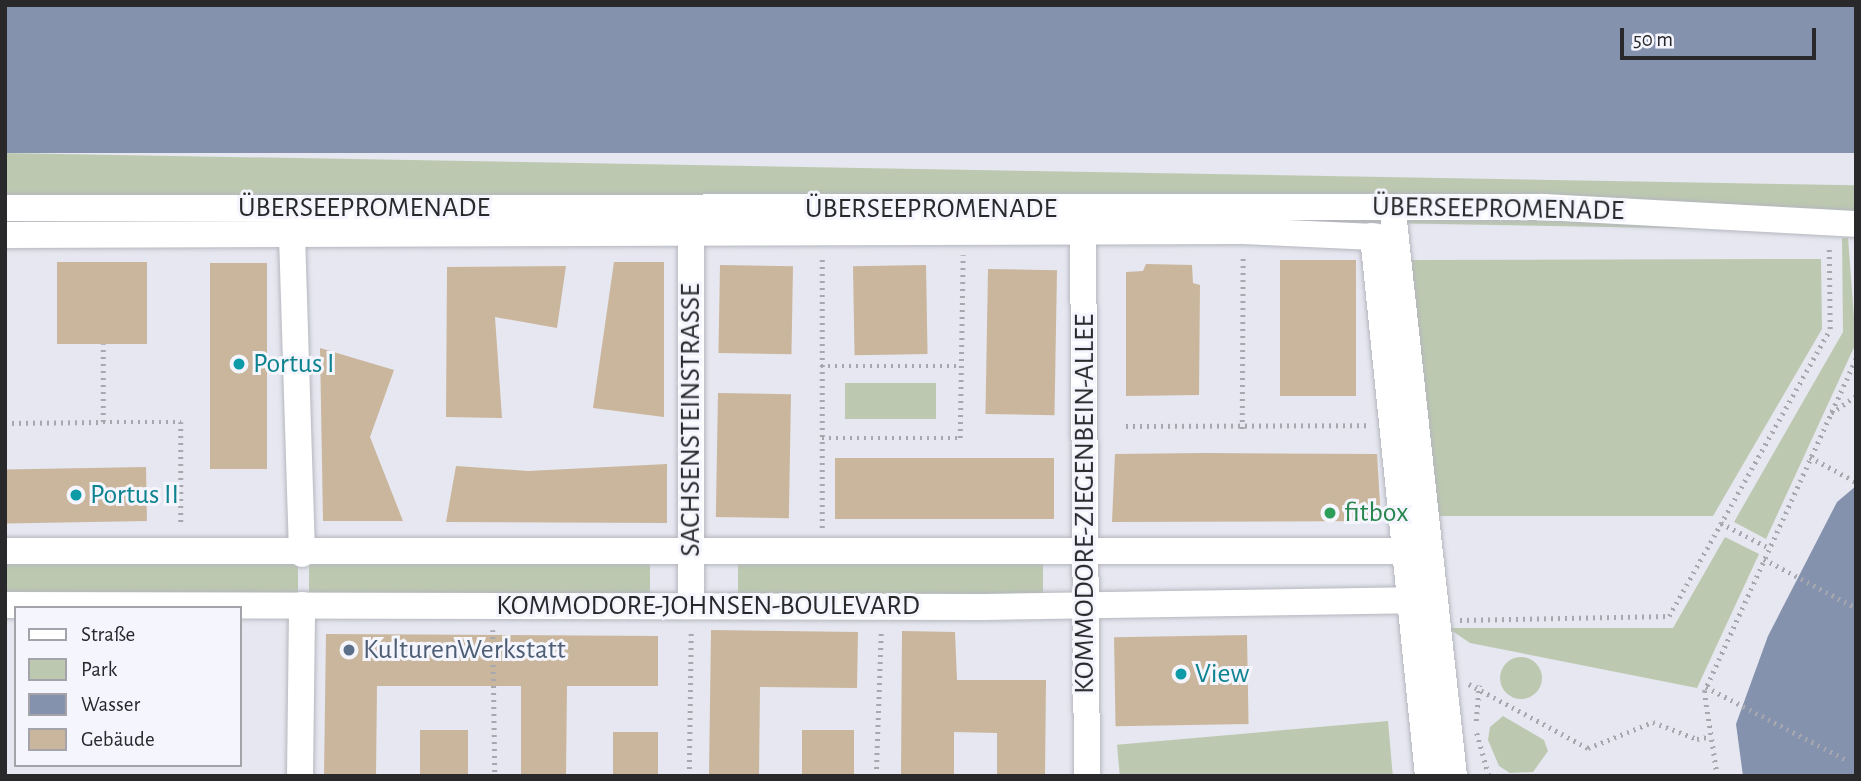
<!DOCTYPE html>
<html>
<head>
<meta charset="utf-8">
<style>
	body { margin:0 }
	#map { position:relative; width:1861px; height:781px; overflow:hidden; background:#e6e7f0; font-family:"Alegreya Sans",sans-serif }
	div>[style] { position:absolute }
	.green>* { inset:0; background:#bcc9b0; transform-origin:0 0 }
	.round { border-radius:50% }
	.water>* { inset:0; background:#8492ad; transform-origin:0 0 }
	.building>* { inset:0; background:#cab69c; transform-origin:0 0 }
	.path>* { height:4.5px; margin-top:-2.25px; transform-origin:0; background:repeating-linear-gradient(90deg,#a7a8af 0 2px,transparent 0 7px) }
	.roads { filter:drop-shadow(0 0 2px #b5b6be) drop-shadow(0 0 2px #b5b6be) }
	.street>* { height:26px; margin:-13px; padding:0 13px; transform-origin:13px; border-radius:13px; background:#fff }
	.dots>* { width:19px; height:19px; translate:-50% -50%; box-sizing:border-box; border:4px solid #f4f5fd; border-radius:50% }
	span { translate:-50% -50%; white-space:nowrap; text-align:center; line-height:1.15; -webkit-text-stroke:6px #f4f5fd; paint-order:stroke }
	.street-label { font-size:28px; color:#29292c }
	.culture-label { font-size:28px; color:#0d838f }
	.left { translate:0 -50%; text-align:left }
	.leisure-label { font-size:28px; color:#27864d }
	.service-label { font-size:28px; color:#4e5e75 }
	.frame { position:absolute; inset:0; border:7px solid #29292c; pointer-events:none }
	.legend { position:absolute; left:14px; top:606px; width:228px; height:161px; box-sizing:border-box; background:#f4f5fd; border:2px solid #a3a3a9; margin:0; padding:9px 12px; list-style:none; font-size:21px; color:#29292c }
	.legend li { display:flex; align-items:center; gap:14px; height:35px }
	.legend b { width:35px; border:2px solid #a3a3a9 }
	.scale { position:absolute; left:1620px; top:28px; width:196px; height:32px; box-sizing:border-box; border:4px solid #29292c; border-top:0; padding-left:9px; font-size:21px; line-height:24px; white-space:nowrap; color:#29292c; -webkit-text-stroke:5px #f4f5fd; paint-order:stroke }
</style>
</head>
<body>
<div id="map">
	<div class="green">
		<i style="left:5px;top:153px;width:1851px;height:46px;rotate:1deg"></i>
		<i style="clip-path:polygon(1842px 238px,1848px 238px,1856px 343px,1766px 539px,1734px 522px,1843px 332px)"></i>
		<i style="clip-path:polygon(1821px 259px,1822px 329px,1713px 516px,1438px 516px,1409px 260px)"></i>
		<i style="left:845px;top:383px;width:91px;height:36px"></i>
		<i style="clip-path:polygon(1725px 537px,1759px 554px,1697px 688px,1470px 643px,1448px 628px,1673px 628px)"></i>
		<i style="left:1043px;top:561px;width:33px;height:305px;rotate:90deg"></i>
		<i style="left:5px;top:562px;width:293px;height:34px"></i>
		<i style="left:309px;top:562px;width:341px;height:33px"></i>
		<i class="round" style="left:1500px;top:657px;width:42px;height:42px"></i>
		<i style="clip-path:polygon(1503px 716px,1544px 740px,1548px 751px,1533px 772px,1510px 773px,1499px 766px,1488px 740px,1490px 727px)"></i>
		<i style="left:1388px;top:721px;width:55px;height:272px;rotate:85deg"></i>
	</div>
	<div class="water">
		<i style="left:5px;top:5px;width:1851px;height:148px"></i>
		<i style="clip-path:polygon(1856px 486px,1856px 776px,1743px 776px,1736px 724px,1768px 636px,1837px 502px)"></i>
	</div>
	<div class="building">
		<i style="left:1356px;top:260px;width:136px;height:76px;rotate:90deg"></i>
		<i style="left:147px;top:262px;width:82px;height:90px;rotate:90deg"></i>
		<i style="clip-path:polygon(614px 262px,664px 262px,664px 417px,593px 408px)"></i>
		<i style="left:210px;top:263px;width:57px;height:206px"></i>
		<i style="clip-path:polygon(1146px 264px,1192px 265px,1193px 283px,1200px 285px,1199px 395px,1126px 396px,1126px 272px,1143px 271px)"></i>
		<i style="left:720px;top:265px;width:73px;height:88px;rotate:1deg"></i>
		<i style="left:926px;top:265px;width:89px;height:73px;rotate:89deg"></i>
		<i style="clip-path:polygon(566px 266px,557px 328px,495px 317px,502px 418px,446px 417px,447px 267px)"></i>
		<i style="left:988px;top:269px;width:69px;height:145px;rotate:1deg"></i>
		<i style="clip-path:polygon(320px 348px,394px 370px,370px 437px,403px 521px,323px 521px)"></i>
		<i style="left:718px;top:393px;width:73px;height:124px;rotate:1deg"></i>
		<i style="clip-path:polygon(1205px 453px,1377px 454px,1381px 521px,1112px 522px,1115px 454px)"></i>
		<i style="left:835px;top:458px;width:219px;height:61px"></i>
		<i style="clip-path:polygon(667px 464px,667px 523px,446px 522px,456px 466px,528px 471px)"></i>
		<i style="left:146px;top:467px;width:54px;height:141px;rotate:89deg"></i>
		<i style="clip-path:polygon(711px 630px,858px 632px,857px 688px,760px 687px,759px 776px,709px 776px)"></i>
		<i style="clip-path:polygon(902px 631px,955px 632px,957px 680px,1046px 680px,1045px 776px,997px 776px,997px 733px,954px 732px,954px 776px,901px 776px)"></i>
		<i style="clip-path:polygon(326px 634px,658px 636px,658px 686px,567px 686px,566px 776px,521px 776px,521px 686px,377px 686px,376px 776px,324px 776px)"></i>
		<i style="left:1247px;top:635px;width:89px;height:133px;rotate:89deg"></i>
		<i style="left:420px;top:730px;width:48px;height:46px"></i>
		<i style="left:802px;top:730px;width:52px;height:46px"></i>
		<i style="left:613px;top:732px;width:45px;height:44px"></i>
	</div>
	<div class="path">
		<i style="left:821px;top:366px;width:139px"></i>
		<i style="left:1831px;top:413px;width:30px;rotate:-34deg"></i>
		<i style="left:103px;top:422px;width:78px"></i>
		<i style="left:181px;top:422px;width:103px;rotate:90deg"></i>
		<i style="left:5px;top:423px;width:98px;rotate:-0.6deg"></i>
		<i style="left:103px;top:422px;width:78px;rotate:-90deg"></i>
		<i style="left:1126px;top:426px;width:240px;rotate:-0.2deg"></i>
		<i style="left:1242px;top:429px;width:174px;rotate:-89.7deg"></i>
		<i style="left:822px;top:438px;width:138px"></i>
		<i style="left:960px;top:438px;width:183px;rotate:-89.1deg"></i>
		<i style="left:1810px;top:457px;width:52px;rotate:28.5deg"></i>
		<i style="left:1721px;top:523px;width:54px;rotate:27.5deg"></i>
		<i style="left:822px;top:528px;width:271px;rotate:-90deg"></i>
		<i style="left:1764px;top:559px;width:104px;rotate:28deg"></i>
		<i style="left:1460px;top:620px;width:209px;rotate:-1.1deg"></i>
		<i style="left:1669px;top:616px;width:329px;rotate:-60.7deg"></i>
		<i style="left:1830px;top:329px;width:83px;rotate:-90.7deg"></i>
		<i style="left:493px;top:630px;width:146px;rotate:89.2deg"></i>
		<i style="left:1469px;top:684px;width:135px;rotate:28.3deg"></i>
		<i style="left:1588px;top:748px;width:70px;rotate:-21.8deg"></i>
		<i style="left:1653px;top:722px;width:47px;rotate:21.1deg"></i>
		<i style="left:1697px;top:739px;width:14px;rotate:-12deg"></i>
		<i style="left:1706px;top:687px;width:157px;rotate:27.4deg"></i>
		<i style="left:1476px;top:721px;width:36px;rotate:-85deg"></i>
		<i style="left:1477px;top:733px;width:45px;rotate:74.4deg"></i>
		<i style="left:689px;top:776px;width:146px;rotate:-89.2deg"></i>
		<i style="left:876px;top:776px;width:146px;rotate:-88deg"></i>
		<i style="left:1717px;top:776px;width:85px;rotate:-98.8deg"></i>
		<i style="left:1704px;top:692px;width:367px;rotate:-65.5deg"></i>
	</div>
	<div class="roads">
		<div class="street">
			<i style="left:5px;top:208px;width:1538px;rotate:-0.04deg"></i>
			<i style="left:1543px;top:207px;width:313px;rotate:3.1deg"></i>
			<i style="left:1394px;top:221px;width:558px;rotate:83.83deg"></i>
			<i style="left:1083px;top:233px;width:543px;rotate:89.58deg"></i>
			<i style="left:5px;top:235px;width:1238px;rotate:-0.19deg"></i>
			<i style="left:1243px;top:231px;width:153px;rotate:2.6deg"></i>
			<i style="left:292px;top:235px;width:319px;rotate:88.2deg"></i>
			<i style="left:1373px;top:236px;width:543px;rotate:84.18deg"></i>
			<i style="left:5px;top:551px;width:1401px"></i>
			<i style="left:5px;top:605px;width:979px;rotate:0.12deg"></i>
			<i style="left:984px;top:607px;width:427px;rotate:-0.9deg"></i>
			<i style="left:691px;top:605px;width:370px;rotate:-90deg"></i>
			<i style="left:300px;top:776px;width:171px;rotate:-89.3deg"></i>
		</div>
	</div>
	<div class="dots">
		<i style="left:239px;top:364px;background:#0f9aa8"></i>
		<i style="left:76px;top:495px;background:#0f9aa8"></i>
		<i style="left:1330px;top:513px;background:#2e9e5b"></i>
		<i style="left:349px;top:650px;background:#5c6f8a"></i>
		<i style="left:1181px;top:674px;background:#0f9aa8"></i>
	</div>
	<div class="street-label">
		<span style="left:364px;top:208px">ÜBERSEEPROMENADE</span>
		<span style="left:931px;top:209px">ÜBERSEEPROMENADE</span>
		<span style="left:1498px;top:209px;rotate:1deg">ÜBERSEEPROMENADE</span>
		<span style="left:691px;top:420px;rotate:-90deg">SACHSENSTEINSTRASSE</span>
		<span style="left:1085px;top:504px;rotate:-90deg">KOMMODORE-ZIEGENBEIN-ALLEE</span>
		<span style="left:708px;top:606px">KOMMODORE-JOHNSEN-BOULEVARD</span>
	</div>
	<div class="culture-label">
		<span class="left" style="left:253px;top:364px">Portus I</span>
		<span class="left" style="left:90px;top:495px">Portus II</span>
		<span class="left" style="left:1195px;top:674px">View</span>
	</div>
	<div class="leisure-label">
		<span class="left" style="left:1344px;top:513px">fitbox</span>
	</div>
	<div class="service-label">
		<span class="left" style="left:363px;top:650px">KulturenWerkstatt</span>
	</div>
	<div class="frame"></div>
	<ul class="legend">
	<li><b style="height:9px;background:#fff"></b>Straße</li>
	<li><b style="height:19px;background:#bcc9b0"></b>Park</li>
	<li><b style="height:19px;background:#8492ad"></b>Wasser</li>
	<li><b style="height:19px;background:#cab69c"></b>Gebäude</li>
	</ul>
	<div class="scale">50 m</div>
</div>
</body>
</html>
